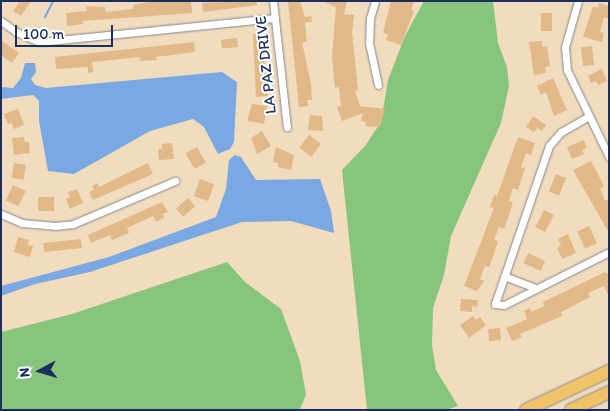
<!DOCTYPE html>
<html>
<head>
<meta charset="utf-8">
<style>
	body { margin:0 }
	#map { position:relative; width:610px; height:411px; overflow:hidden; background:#f2dcbe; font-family:Itim,sans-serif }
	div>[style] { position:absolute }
	.green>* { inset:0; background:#87c57c }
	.water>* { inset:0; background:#79a8e2 }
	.stream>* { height:2px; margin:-1px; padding:0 1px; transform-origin:1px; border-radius:1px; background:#79a8e2 }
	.building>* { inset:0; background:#e2b988; transform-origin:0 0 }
	.roads { filter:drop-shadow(0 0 1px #86868e) drop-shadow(0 0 1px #86868e) }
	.minor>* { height:7px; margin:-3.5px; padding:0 3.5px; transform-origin:3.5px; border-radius:3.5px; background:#fff }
	.motorway>* { height:12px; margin:-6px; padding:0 6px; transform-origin:6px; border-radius:6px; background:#f0c369 }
	span { translate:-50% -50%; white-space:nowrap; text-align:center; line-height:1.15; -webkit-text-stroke:4px #fff; paint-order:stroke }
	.street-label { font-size:16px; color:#1b2f5e }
	.frame { position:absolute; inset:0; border:2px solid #1b2f5e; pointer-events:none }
	.north { position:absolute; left:15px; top:346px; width:50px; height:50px; -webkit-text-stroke:4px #fff; paint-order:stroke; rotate:264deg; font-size:14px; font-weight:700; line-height:20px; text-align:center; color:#1b2f5e }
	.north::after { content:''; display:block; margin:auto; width:18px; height:22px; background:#1b2f5e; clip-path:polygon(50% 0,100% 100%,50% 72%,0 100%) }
	.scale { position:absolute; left:15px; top:25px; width:98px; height:22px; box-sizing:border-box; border:2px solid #1b2f5e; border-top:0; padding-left:6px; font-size:15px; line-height:18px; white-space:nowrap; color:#1b2f5e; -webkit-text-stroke:4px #fff; paint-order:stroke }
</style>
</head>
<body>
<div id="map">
	<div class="green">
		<i style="clip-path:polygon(424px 1px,493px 1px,498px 43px,507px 67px,509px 86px,501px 123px,451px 236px,444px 275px,433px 308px,432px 345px,436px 370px,458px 406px,446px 410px,367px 410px,342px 170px,365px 146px,381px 122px,388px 80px,405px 36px)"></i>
		<i style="clip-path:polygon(227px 262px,245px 282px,281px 309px,300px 361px,306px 395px,300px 409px,1px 410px,1px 332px,72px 314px)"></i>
	</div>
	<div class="water">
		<i style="clip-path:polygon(25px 63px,35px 63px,36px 72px,31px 79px,35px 85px,46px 88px,222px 72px,237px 82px,234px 142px,230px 149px,218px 154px,204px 127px,193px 119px,150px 131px,74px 174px,48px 171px,39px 121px,39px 101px,33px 95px,1px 99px,1px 87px,13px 88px,21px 78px)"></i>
		<i style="clip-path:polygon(235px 155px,241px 157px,256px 180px,320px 179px,331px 211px,334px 233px,291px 221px,242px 222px,90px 272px,35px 284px,1px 296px,1px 286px,109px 257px,216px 217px,226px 189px,229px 160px)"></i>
	</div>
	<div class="stream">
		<i style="left:45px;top:17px;width:18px;rotate:-63deg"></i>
	</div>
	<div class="building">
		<i style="clip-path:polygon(20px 1px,31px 1px,21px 16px,13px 11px)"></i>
		<i style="clip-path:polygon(154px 1px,191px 1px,192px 13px,83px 21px,83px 24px,67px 26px,66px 13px,87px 11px,86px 6px,105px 7px,106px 12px,133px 9px,133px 5px)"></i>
		<i style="clip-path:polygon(257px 1px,257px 5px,203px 12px,202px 3px)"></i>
		<i style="clip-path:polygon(288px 1px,300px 1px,305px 17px,311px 16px,312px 22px,305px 22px,307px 42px,302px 42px,311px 84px,312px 100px,307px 100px,308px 106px,299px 107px)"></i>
		<i style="clip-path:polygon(322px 1px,347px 1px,344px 14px,354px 15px,352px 32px,358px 90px,355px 91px,360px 106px,385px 109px,380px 127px,365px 126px,366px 122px,361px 121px,363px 113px,342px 121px,337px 107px,341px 106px,339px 87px,335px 88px,332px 57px,336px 7px)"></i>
		<i style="clip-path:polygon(391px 1px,414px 1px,411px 10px,414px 11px,401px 45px,386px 40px,388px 34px,383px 33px)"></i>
		<i style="clip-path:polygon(599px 3px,609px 6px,609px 19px,604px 17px,600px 32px,604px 33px,602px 42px,583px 37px,593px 6px,598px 8px)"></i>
		<i style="left:541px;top:13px;width:11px;height:18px"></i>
		<i style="clip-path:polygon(262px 33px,268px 96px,256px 97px,253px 34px)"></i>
		<i style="left:237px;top:38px;width:9px;height:16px;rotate:84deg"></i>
		<i style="clip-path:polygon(1px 40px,19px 53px,12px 63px,1px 55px)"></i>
		<i style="clip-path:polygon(542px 41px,542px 47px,547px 46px,550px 66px,545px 67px,546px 73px,534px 75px,529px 42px)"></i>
		<i style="clip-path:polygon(194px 42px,195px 52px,156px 57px,157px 60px,140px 61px,140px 57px,92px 62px,93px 72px,88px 73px,88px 67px,56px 69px,55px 57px)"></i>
		<i style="left:592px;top:46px;width:19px;height:11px;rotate:84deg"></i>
		<i style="clip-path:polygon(602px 69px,607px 81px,598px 85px,596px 81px,591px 83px,588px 76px)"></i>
		<i style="clip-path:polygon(553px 78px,567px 110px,554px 116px,546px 92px,541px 95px,537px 86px)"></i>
		<i style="clip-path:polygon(252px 104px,267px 106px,264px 124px,247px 121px)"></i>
		<i style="clip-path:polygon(18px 109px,24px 125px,14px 129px,12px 123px,8px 124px,4px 114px)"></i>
		<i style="clip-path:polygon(310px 115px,322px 116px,323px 131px,308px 130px)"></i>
		<i style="clip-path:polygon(533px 116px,546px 125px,542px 131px,537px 128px,534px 132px,526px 127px)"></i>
		<i style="clip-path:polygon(262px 131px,271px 146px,257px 154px,251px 138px)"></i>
		<i style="left:309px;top:135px;width:15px;height:16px;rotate:37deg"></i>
		<i style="clip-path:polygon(24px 137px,25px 142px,29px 142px,30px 153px,14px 155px,12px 138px)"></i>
		<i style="clip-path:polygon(518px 137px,535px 143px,531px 155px,526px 153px,521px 167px,525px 168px,518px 190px,513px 188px,509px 201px,513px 202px,507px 221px,504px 229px,499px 227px,494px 240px,498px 241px,495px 251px,489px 267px,485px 266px,480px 279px,484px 281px,477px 291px,464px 286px,494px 208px,490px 207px,494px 195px,497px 196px)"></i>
		<i style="clip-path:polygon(584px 140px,587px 148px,582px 150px,584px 154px,572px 159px,567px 147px)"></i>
		<i style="clip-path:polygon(172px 143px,174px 159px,159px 160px,158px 149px,162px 149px,162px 144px)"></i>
		<i style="left:197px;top:147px;width:18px;height:13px;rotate:61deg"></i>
		<i style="clip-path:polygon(276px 147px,294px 155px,291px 170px,278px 167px,278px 163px,273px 162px)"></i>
		<i style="clip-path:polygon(591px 161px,604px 186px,600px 188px,605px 201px,609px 199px,609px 233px,573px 170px)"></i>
		<i style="left:14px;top:163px;width:12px;height:15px;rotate:9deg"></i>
		<i style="clip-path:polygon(148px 163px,153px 174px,93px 200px,89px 192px,94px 190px,92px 186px,98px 183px,99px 187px)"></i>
		<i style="left:556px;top:174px;width:11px;height:19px;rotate:22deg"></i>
		<i style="left:200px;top:179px;width:15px;height:18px;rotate:20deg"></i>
		<i style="left:13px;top:185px;width:14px;height:17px;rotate:25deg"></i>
		<i style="clip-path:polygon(77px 189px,83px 203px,70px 209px,66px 199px,70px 197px,68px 192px)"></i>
		<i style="left:38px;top:197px;width:16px;height:14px"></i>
		<i style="left:188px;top:198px;width:11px;height:16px;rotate:49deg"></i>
		<i style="clip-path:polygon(162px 202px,168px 212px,163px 214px,164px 218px,156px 222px,153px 216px,127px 228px,129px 233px,112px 240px,110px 235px,91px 243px,88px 235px)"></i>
		<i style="left:544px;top:210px;width:11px;height:19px;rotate:27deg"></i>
		<i style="left:589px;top:226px;width:19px;height:13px;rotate:65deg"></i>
		<i style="clip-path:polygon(568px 234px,576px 253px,562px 259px,557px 248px,561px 246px,558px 239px)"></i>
		<i style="clip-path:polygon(18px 237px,29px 240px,28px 245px,33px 246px,30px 257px,14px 252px)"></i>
		<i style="left:81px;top:239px;width:9px;height:38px;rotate:84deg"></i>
		<i style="left:528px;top:253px;width:19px;height:11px;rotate:25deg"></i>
		<i style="clip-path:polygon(605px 272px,609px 275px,609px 297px,604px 286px,588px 293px,590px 297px,561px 312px,562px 316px,520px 334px,522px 337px,512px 341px,506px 328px,527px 319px,524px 311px,530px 308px,531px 312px,544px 306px,543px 302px)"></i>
		<i style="clip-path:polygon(461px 299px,478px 300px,477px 307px,472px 306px,472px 312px,460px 311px)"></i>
		<i style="clip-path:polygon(473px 316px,476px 320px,480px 317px,486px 325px,469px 338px,460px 325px)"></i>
		<i style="left:500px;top:328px;width:12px;height:12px;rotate:85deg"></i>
	</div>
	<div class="roads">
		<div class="minor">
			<i style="left:273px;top:1px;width:127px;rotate:83.7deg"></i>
			<i style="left:375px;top:1px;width:18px;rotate:106deg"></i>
			<i style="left:370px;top:18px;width:25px;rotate:92deg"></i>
			<i style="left:369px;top:43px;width:43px;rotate:77.9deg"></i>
			<i style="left:578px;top:1px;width:48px;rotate:105.8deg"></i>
			<i style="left:565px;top:47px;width:23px;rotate:85deg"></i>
			<i style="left:567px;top:70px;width:97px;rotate:64.2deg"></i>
			<i style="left:1px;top:21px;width:19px;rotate:36deg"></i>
			<i style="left:16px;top:32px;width:25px;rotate:23deg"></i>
			<i style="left:39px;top:42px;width:237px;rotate:-5.8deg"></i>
			<i style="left:589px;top:116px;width:32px;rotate:150deg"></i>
			<i style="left:561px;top:132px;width:18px;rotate:131deg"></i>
			<i style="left:549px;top:146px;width:167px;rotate:108.9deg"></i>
			<i style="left:495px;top:304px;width:9px;rotate:6deg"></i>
			<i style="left:504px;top:305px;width:118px;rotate:-26.8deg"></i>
			<i style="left:1px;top:214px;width:23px;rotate:23deg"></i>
			<i style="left:22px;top:223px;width:33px;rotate:5deg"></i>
			<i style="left:55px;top:226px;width:18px;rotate:-6deg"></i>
			<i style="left:73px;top:224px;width:111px;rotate:-22.9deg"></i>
			<i style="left:504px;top:276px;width:33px;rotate:21deg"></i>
		</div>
		<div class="motorway">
			<i style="left:526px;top:410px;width:92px;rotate:-25.2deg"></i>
			<i style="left:571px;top:410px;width:42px;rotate:-25.3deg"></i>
		</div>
	</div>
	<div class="street-label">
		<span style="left:266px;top:65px;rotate:-96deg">LA PAZ DRIVE</span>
	</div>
	<div class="frame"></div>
	<div class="north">N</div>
	<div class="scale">100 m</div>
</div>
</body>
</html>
